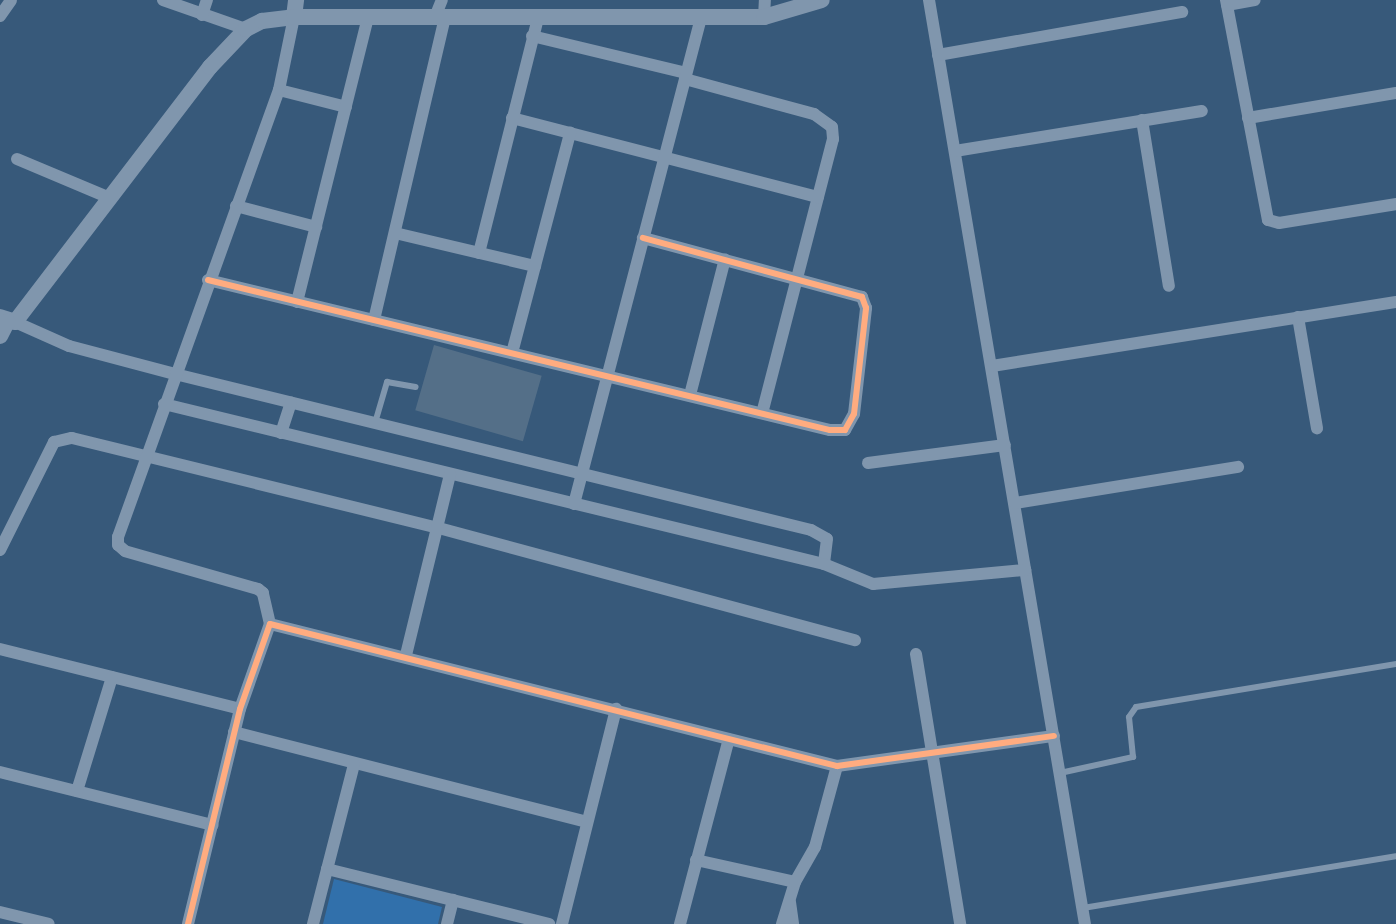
<!DOCTYPE html>
<html>
<head>
<meta charset="utf-8">
<style>
	body { margin:0 }
	#map { position:relative; width:1396px; height:924px; overflow:hidden; background:#37597a; font-family:Signika,sans-serif }
	div>[style] { position:absolute }
	.green>* { inset:0; background:#3170ab }
	.building>* { inset:0; background:#546f88; transform-origin:0 0 }
	.service>* { height:6px; margin:-3px; padding:0 3px; transform-origin:3px; border-radius:3px; background:#8096ad }
	.minor>* { height:12px; margin:-6px; padding:0 6px; transform-origin:6px; border-radius:6px; background:#8096ad }
	.tertiary>* { height:16px; margin:-8px; padding:0 8px; transform-origin:8px; border-radius:8px; background:#8096ad }
	.cycleway>* { height:6px; margin:-3px; padding:0 3px; transform-origin:3px; border-radius:3px; background:#ffac80 }
	span { translate:-50% -50%; white-space:nowrap; text-align:center; line-height:1.15; -webkit-text-stroke:5px #1c5a95; paint-order:stroke }
</style>
</head>
<body>
<div id="map">
	<div class="green">
		<i style="clip-path:polygon(334px 879px,442px 907px,438px 924px,323px 924px)"></i>
	</div>
	<div class="building">
		<i style="left:434px;top:345px;width:112px;height:68px;rotate:16deg"></i>
	</div>
	<div class="service">
		<i style="left:375px;top:423px;width:43px;rotate:-73.7deg"></i>
		<i style="left:387px;top:382px;width:29px;rotate:10deg"></i>
		<i style="left:1060px;top:773px;width:75px;rotate:-12.4deg"></i>
		<i style="left:1133px;top:757px;width:40px;rotate:-95.7deg"></i>
		<i style="left:1129px;top:717px;width:12px;rotate:-55deg"></i>
		<i style="left:1136px;top:707px;width:264px;rotate:-9.4deg"></i>
		<i style="left:1083px;top:908px;width:317px;rotate:-9.4deg"></i>
	</div>
	<div class="minor">
		<i style="left:163px;top:0;width:88px;rotate:19.3deg"></i>
		<i style="left:929px;top:0;width:937px;rotate:80.42deg"></i>
		<i style="left:1226px;top:0;width:224px;rotate:79.2deg"></i>
		<i style="left:1268px;top:220px;width:11px;rotate:15deg"></i>
		<i style="left:1279px;top:223px;width:119px;rotate:-9.2deg"></i>
		<i style="left:1227px;top:5px;width:28px;rotate:-10deg"></i>
		<i style="left:202px;top:15px;width:16px;rotate:-72deg"></i>
		<i style="left:0;top:16px;width:19px;rotate:-55deg"></i>
		<i style="left:435px;top:17px;width:18px;rotate:-68deg"></i>
		<i style="left:764px;top:17px;width:17px;rotate:-87deg"></i>
		<i style="left:532px;top:36px;width:158px;rotate:13.5deg"></i>
		<i style="left:938px;top:55px;width:248px;rotate:-10deg"></i>
		<i style="left:685px;top:79px;width:134px;rotate:15.2deg"></i>
		<i style="left:814px;top:114px;width:22px;rotate:36deg"></i>
		<i style="left:832px;top:127px;width:12px;rotate:85deg"></i>
		<i style="left:833px;top:139px;width:283px;rotate:104.5deg"></i>
		<i style="left:279px;top:90px;width:69px;rotate:14.2deg"></i>
		<i style="left:512px;top:118px;width:316px;rotate:14.5deg"></i>
		<i style="left:1248px;top:118px;width:150px;rotate:-9.6deg"></i>
		<i style="left:1142px;top:120px;width:168px;rotate:80.8deg"></i>
		<i style="left:955px;top:151px;width:250px;rotate:-9.2deg"></i>
		<i style="left:17px;top:159px;width:101px;rotate:22.8deg"></i>
		<i style="left:236px;top:206px;width:83px;rotate:14.7deg"></i>
		<i style="left:395px;top:233px;width:144px;rotate:13.3deg"></i>
		<i style="left:479px;top:253px;width:242px;rotate:-75.9deg"></i>
		<i style="left:208px;top:280px;width:640px;rotate:13.56deg"></i>
		<i style="left:830px;top:430px;width:15px"></i>
		<i style="left:845px;top:430px;width:18px;rotate:-61deg"></i>
		<i style="left:854px;top:414px;width:107px;rotate:-83.5deg"></i>
		<i style="left:866px;top:308px;width:12px;rotate:-110deg"></i>
		<i style="left:862px;top:297px;width:227px;rotate:-164.9deg"></i>
		<i style="left:297px;top:302px;width:294px;rotate:-76deg"></i>
		<i style="left:1298px;top:317px;width:113px;rotate:80.3deg"></i>
		<i style="left:374px;top:320px;width:311px;rotate:-76.8deg"></i>
		<i style="left:15px;top:322px;width:59px;rotate:24deg"></i>
		<i style="left:69px;top:346px;width:110px;rotate:14.8deg"></i>
		<i style="left:175px;top:374px;width:655px;rotate:13.78deg"></i>
		<i style="left:811px;top:530px;width:18px;rotate:29deg"></i>
		<i style="left:827px;top:539px;width:25px;rotate:97deg"></i>
		<i style="left:512px;top:353px;width:228px;rotate:-75.2deg"></i>
		<i style="left:992px;top:366px;width:409px;rotate:-9deg"></i>
		<i style="left:690px;top:395px;width:140px;rotate:-75.6deg"></i>
		<i style="left:164px;top:404px;width:679px;rotate:13.63deg"></i>
		<i style="left:824px;top:564px;width:53px;rotate:22.2deg"></i>
		<i style="left:873px;top:584px;width:153px;rotate:-5.3deg"></i>
		<i style="left:281px;top:433px;width:32px;rotate:-72deg"></i>
		<i style="left:868px;top:463px;width:138px;rotate:-7.5deg"></i>
		<i style="left:1015px;top:503px;width:226px;rotate:-9.2deg"></i>
		<i style="left:574px;top:504px;width:502px;rotate:-75.36deg"></i>
		<i style="left:0;top:550px;width:121px;rotate:-63.4deg"></i>
		<i style="left:54px;top:442px;width:18px;rotate:-13deg"></i>
		<i style="left:72px;top:438px;width:374px;rotate:13.8deg"></i>
		<i style="left:435px;top:527px;width:435px;rotate:15.1deg"></i>
		<i style="left:270px;top:624px;width:32px;rotate:-103deg"></i>
		<i style="left:263px;top:593px;width:6px;rotate:-141deg"></i>
		<i style="left:258px;top:589px;width:138px;rotate:-164.1deg"></i>
		<i style="left:125px;top:551px;width:9px;rotate:-139deg"></i>
		<i style="left:118px;top:545px;width:8px;rotate:-90deg"></i>
		<i style="left:118px;top:537px;width:475px;rotate:-70.2deg"></i>
		<i style="left:279px;top:90px;width:75px;rotate:-78.4deg"></i>
		<i style="left:0;top:649px;width:247px;rotate:14deg"></i>
		<i style="left:916px;top:654px;width:274px;rotate:80.7deg"></i>
		<i style="left:406px;top:655px;width:186px;rotate:-76.3deg"></i>
		<i style="left:234px;top:732px;width:364px;rotate:14.3deg"></i>
		<i style="left:0;top:772px;width:219px;rotate:14deg"></i>
		<i style="left:77px;top:791px;width:119px;rotate:-72.9deg"></i>
		<i style="left:696px;top:860px;width:101px;rotate:12.5deg"></i>
		<i style="left:327px;top:869px;width:229px;rotate:13.9deg"></i>
		<i style="left:790px;top:902px;width:22px;rotate:82deg"></i>
		<i style="left:0;top:912px;width:50px;rotate:13.8deg"></i>
		<i style="left:188px;top:924px;width:221px;rotate:-76.4deg"></i>
		<i style="left:240px;top:709px;width:90px;rotate:-70.6deg"></i>
		<i style="left:270px;top:624px;width:585px;rotate:14.06deg"></i>
		<i style="left:837px;top:766px;width:219px;rotate:-7.9deg"></i>
		<i style="left:313px;top:924px;width:165px;rotate:-75.6deg"></i>
		<i style="left:447px;top:924px;width:25px;rotate:-76deg"></i>
		<i style="left:562px;top:924px;width:222px;rotate:-75.9deg"></i>
		<i style="left:680px;top:924px;width:191px;rotate:-75.2deg"></i>
		<i style="left:782px;top:924px;width:44px;rotate:-72.8deg"></i>
		<i style="left:795px;top:882px;width:40px;rotate:-60.3deg"></i>
		<i style="left:815px;top:847px;width:84px;rotate:-74.8deg"></i>
	</div>
	<div class="tertiary">
		<i style="left:294px;top:17px;width:17px;rotate:-83deg"></i>
		<i style="left:0;top:317px;width:16px;rotate:18deg"></i>
		<i style="left:15px;top:322px;width:321px;rotate:-52.6deg"></i>
		<i style="left:210px;top:67px;width:52px;rotate:-46.5deg"></i>
		<i style="left:246px;top:29px;width:18px;rotate:-27deg"></i>
		<i style="left:262px;top:21px;width:32px;rotate:-7deg"></i>
		<i style="left:294px;top:17px;width:470px"></i>
		<i style="left:764px;top:17px;width:60px;rotate:-16.3deg"></i>
		<i style="left:0;top:336px;width:16px;rotate:-63deg"></i>
	</div>
	<div class="cycleway">
		<i style="left:208px;top:280px;width:640px;rotate:13.56deg"></i>
		<i style="left:830px;top:430px;width:15px"></i>
		<i style="left:845px;top:430px;width:18px;rotate:-61deg"></i>
		<i style="left:854px;top:414px;width:107px;rotate:-83.5deg"></i>
		<i style="left:866px;top:308px;width:12px;rotate:-110deg"></i>
		<i style="left:862px;top:297px;width:227px;rotate:-164.9deg"></i>
		<i style="left:188px;top:924px;width:221px;rotate:-76.4deg"></i>
		<i style="left:240px;top:709px;width:90px;rotate:-70.6deg"></i>
		<i style="left:270px;top:624px;width:585px;rotate:14.06deg"></i>
		<i style="left:837px;top:766px;width:219px;rotate:-7.9deg"></i>
	</div>
</div>
</body>
</html>
